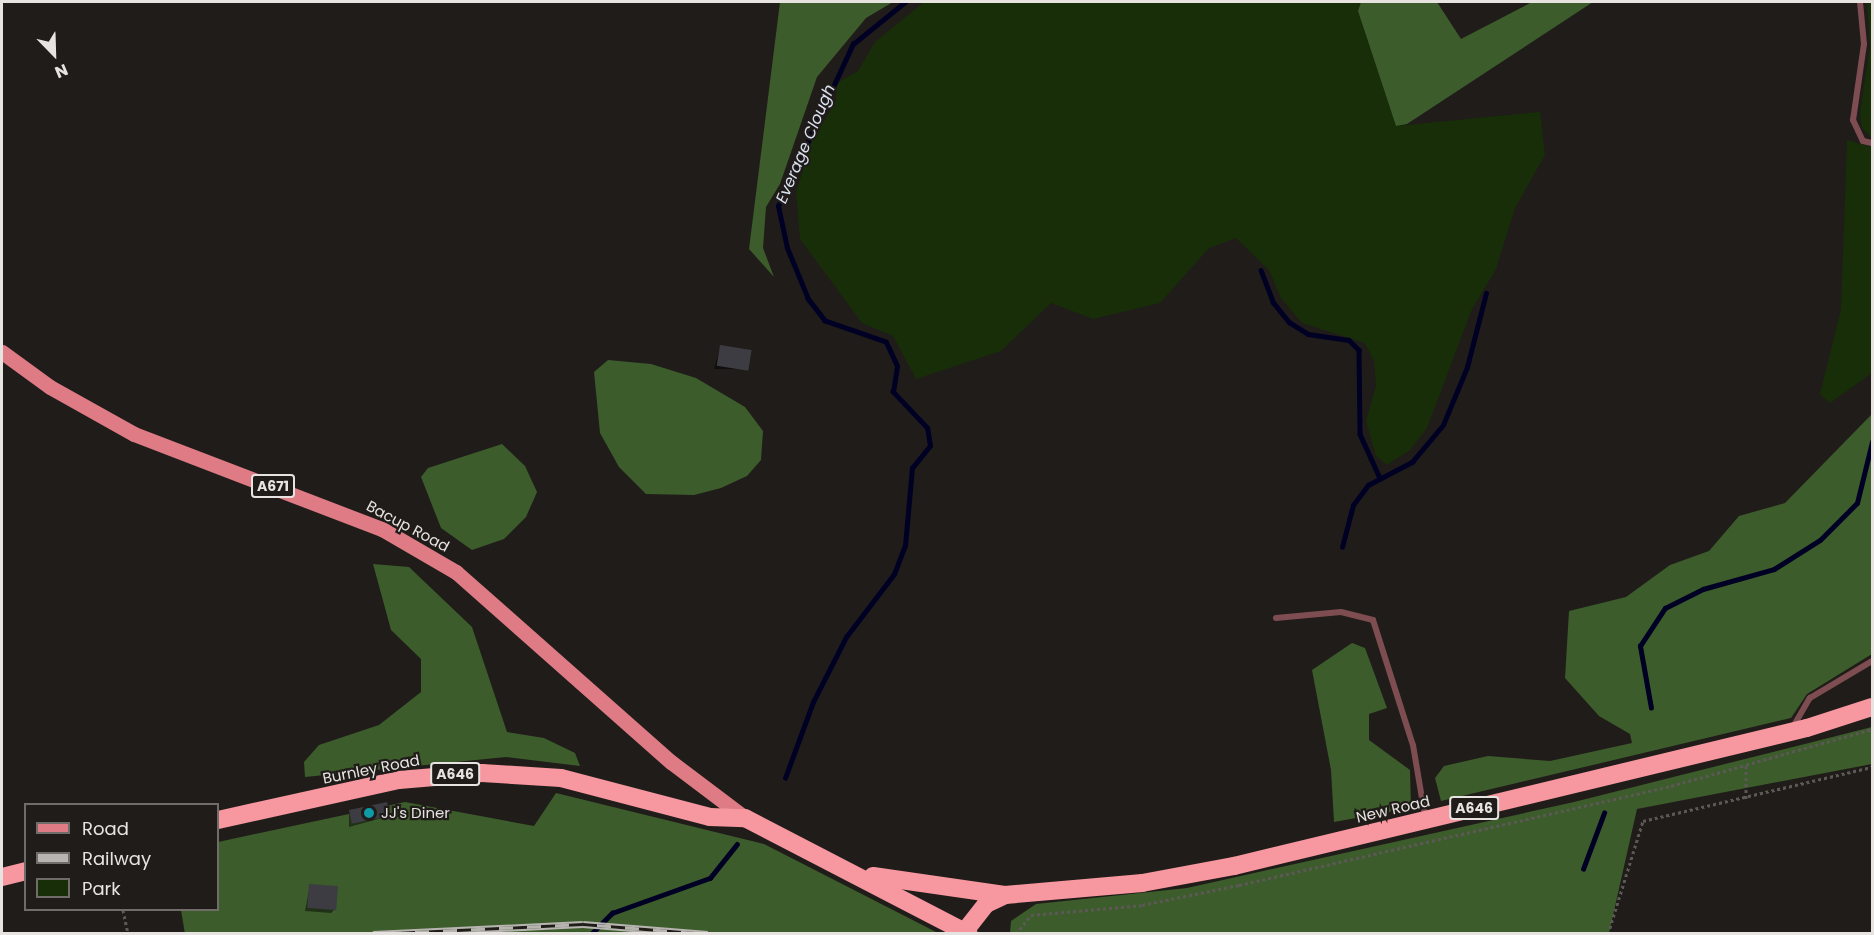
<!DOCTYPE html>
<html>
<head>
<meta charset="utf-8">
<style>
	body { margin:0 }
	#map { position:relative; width:1874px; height:935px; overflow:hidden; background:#201c19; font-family:Poppins,sans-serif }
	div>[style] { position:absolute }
	.green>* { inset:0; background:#172e08 }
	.forest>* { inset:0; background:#3c5c2b }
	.shadow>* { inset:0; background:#0007 }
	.stream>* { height:4.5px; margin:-2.25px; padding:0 2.25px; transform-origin:2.25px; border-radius:2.25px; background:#000024 }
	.building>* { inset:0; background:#3d3c42; transform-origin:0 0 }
	.path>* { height:3px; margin-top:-1.5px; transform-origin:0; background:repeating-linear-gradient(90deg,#5c5855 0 3px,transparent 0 6px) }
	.lane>* { height:6px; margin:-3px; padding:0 3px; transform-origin:3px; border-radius:3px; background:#7d4d51 }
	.primary>* { height:15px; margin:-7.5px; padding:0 7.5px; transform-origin:7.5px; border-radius:7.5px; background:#de7b85 }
	.highway>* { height:18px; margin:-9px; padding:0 9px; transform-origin:9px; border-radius:9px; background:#f7979f }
	.rail>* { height:7px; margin-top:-3.5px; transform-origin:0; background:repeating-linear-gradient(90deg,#201c19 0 14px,#b8b4b2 0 28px); box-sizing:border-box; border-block:2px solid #b8b4b2 }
	.dots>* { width:16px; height:16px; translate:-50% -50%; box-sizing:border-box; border:3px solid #201c19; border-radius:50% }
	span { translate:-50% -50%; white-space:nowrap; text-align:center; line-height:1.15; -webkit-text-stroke:4.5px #201c19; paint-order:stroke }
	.shield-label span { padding:2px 4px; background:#201c19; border:2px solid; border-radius:4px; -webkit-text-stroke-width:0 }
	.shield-label { font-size:14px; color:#e6e3e1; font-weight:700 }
	.street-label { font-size:15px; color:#e6e3e1 }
	.poi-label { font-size:15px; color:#e6e3e1 }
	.left { translate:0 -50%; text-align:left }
	.water-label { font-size:16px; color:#dbe2f2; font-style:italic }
	.frame { position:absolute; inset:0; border:3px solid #e6e3e1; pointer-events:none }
	.legend { position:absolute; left:24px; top:803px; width:195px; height:108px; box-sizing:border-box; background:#201c19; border:2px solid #6f6c69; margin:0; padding:8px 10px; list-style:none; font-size:18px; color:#e6e3e1 }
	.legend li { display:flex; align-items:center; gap:12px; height:30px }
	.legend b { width:30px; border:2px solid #6f6c69 }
	.north { position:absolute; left:24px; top:24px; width:60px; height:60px; -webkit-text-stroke:4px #201c19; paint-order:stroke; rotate:157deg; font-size:16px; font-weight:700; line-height:24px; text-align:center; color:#e6e3e1 }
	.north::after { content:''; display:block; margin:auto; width:21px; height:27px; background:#e6e3e1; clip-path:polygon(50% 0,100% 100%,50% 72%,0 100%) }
</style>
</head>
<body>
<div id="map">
	<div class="green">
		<i style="clip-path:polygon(924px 2px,1361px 2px,1358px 11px,1396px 126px,1540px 112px,1545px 155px,1515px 208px,1496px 269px,1472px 309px,1427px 428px,1410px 450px,1387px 465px,1376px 456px,1366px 421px,1376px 386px,1374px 361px,1365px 343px,1302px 323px,1281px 298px,1269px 270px,1236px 238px,1209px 248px,1160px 303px,1093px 319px,1051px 303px,1001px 351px,916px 379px,893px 336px,862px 323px,800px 239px,796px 192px,812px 141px,836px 101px,837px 83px,858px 71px,875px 42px)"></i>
		<i style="clip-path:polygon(1867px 2px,1872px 2px,1872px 138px,1862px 128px,1860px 113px,1870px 47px)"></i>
		<i style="clip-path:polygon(1847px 140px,1872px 147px,1872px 373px,1830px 403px,1820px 394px,1841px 309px)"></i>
	</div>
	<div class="forest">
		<i style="clip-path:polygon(780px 2px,893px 2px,866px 18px,817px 77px,780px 184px,766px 207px,763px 248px,774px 277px,749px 249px)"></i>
		<i style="clip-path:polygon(1361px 2px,1437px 2px,1461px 39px,1532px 2px,1593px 2px,1407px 124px,1396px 126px,1358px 11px)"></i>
		<i style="clip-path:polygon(608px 360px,651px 364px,696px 378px,745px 407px,763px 431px,761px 460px,747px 476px,721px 488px,694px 495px,646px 494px,619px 467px,600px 433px,594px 372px)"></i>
		<i style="clip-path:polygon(1872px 414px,1872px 654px,1807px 694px,1791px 718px,1441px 801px,1435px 778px,1444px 766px,1488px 756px,1550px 761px,1632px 743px,1630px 734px,1599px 716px,1565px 678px,1569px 611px,1626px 597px,1670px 565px,1709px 551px,1739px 516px,1785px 503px)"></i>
		<i style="clip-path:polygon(502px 444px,525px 466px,537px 492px,526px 517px,504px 539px,472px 550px,441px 528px,421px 477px,428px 468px)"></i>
		<i style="clip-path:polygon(373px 564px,409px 567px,472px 627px,507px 732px,544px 738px,575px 753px,580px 766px,506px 757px,305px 777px,304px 762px,319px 745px,379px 725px,421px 692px,421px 659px,391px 630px)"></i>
		<i style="clip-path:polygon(1352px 643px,1365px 648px,1387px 708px,1369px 714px,1369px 740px,1410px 770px,1411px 808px,1334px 822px,1331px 770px,1312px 670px)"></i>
		<i style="clip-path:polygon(1872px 727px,1872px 764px,1637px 809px,1609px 933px,1010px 933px,1011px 921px,1036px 904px,1187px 888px,1574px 802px)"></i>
		<i style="clip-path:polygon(556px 793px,764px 844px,938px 933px,185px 934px,181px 910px,218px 910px,218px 842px,405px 802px,534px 826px)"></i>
	</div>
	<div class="shadow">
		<i style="clip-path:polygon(720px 347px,746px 369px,714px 369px)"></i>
		<i style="clip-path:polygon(349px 811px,389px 816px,349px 827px)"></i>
		<i style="clip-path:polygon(310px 885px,335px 909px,331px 913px,305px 911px)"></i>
	</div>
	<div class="stream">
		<i style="left:1261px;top:270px;width:34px;rotate:69deg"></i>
		<i style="left:1273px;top:302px;width:26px;rotate:51deg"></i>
		<i style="left:1289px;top:322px;width:22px;rotate:32deg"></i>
		<i style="left:1308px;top:334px;width:41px;rotate:8.3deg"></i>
		<i style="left:1349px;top:340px;width:14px;rotate:45deg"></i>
		<i style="left:1359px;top:350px;width:84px;rotate:89.3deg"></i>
		<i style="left:1360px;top:434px;width:48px;rotate:65.6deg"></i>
		<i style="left:1342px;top:547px;width:43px;rotate:-75.3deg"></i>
		<i style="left:1353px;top:505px;width:25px;rotate:-53deg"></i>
		<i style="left:1368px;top:485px;width:50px;rotate:-27.6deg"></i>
		<i style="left:1412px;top:462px;width:48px;rotate:-50deg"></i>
		<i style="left:1443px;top:425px;width:63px;rotate:-67.5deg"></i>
		<i style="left:1467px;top:367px;width:76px;rotate:-75.6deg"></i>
		<i style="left:1651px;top:708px;width:63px;rotate:-100.1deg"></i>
		<i style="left:1640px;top:646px;width:45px;rotate:-56.7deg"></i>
		<i style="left:1665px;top:608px;width:42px;rotate:-26.6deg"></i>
		<i style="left:1703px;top:589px;width:74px;rotate:-15.7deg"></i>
		<i style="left:1774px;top:569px;width:54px;rotate:-32.2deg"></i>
		<i style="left:1820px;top:540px;width:52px;rotate:-45deg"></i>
		<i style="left:1857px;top:503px;width:63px;rotate:-76.2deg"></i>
		<i style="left:785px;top:778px;width:81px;rotate:-69.8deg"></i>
		<i style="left:813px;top:702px;width:73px;rotate:-63.1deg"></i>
		<i style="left:846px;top:637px;width:79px;rotate:-52.7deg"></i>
		<i style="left:894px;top:574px;width:30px;rotate:-69deg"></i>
		<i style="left:905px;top:546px;width:78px;rotate:-84.9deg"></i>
		<i style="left:912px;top:468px;width:28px;rotate:-51deg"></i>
		<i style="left:930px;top:446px;width:18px;rotate:-99deg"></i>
		<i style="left:927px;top:428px;width:50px;rotate:-133.4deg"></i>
		<i style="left:893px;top:392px;width:26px;rotate:-81deg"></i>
		<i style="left:897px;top:366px;width:26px;rotate:-115deg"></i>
		<i style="left:886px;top:342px;width:65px;rotate:-161deg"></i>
		<i style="left:825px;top:321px;width:28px;rotate:-128deg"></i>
		<i style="left:808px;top:299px;width:55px;rotate:-112.4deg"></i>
		<i style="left:787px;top:248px;width:43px;rotate:-102.1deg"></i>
		<i style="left:778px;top:206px;width:179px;rotate:-65.2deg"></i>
		<i style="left:853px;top:44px;width:67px;rotate:-38.9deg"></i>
		<i style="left:1583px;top:869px;width:60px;rotate:-69.4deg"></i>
		<i style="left:591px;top:934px;width:30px;rotate:-45deg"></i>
		<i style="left:612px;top:913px;width:104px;rotate:-19.7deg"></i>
		<i style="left:710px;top:878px;width:43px;rotate:-51.5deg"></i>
	</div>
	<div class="building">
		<i style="left:720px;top:345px;width:32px;height:21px;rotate:9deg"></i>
		<i style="left:387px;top:802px;width:14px;height:39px;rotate:78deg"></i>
		<i style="left:309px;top:884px;width:29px;height:24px;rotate:4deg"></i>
	</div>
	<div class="path">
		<i style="left:1746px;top:766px;width:33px;rotate:90deg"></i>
		<i style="left:123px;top:910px;width:25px;rotate:78deg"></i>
		<i style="left:1016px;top:934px;width:24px;rotate:-52deg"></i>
		<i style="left:1031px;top:915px;width:111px;rotate:-5.1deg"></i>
		<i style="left:1142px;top:905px;width:99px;rotate:-11.7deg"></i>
		<i style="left:1239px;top:885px;width:443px;rotate:-12.9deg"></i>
		<i style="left:1671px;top:786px;width:209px;rotate:-15.8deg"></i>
		<i style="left:1608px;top:934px;width:118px;rotate:-72.8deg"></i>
		<i style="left:1643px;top:821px;width:235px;rotate:-13.3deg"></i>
	</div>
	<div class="lane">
		<i style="left:1860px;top:2px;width:42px;rotate:84.6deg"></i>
		<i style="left:1864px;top:44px;width:77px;rotate:98.2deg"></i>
		<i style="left:1853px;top:120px;width:23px;rotate:65deg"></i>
		<i style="left:1863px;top:141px;width:9px;rotate:13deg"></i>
		<i style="left:1276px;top:618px;width:65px;rotate:-5.3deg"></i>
		<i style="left:1341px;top:612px;width:33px;rotate:14deg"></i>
		<i style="left:1373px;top:620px;width:131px;rotate:72.3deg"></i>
		<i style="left:1413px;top:745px;width:72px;rotate:80.4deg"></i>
		<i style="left:1793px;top:727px;width:34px;rotate:-60deg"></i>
		<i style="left:1810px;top:698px;width:72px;rotate:-30.8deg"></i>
	</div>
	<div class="primary">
		<i style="left:2px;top:352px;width:59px;rotate:36.1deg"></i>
		<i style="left:50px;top:387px;width:96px;rotate:29.2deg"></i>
		<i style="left:134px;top:434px;width:266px;rotate:21deg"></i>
		<i style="left:382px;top:529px;width:86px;rotate:30.2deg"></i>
		<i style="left:456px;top:572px;width:287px;rotate:41.5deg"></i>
		<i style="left:671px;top:762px;width:93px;rotate:37.1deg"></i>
	</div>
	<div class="highway">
		<i style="left:218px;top:820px;width:185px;rotate:-12.5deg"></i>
		<i style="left:399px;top:780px;width:83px;rotate:-4.8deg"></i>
		<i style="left:482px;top:773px;width:79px;rotate:3.6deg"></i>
		<i style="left:561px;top:778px;width:154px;rotate:14.7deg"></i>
		<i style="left:710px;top:817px;width:35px;rotate:2deg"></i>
		<i style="left:745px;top:818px;width:252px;rotate:27.4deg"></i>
		<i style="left:873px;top:876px;width:133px;rotate:8.2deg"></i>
		<i style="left:2px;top:877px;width:25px;rotate:-14deg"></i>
		<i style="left:965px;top:931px;width:34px;rotate:-52deg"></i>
		<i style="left:986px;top:904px;width:21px;rotate:-25deg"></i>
		<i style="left:1005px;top:895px;width:138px;rotate:-5deg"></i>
		<i style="left:1142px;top:883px;width:94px;rotate:-10.5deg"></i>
		<i style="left:1234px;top:866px;width:589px;rotate:-13.54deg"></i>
		<i style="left:1807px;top:728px;width:68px;rotate:-17.9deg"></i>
	</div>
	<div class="rail">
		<i style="left:373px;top:934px;width:210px;rotate:-2.7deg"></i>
		<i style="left:583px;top:924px;width:125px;rotate:4.6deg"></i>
	</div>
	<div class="dots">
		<i style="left:369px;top:813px;background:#0f9aa8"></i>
	</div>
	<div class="shield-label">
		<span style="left:273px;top:486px">A671</span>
		<span style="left:455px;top:774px">A646</span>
		<span style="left:1474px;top:808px">A646</span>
	</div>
	<div class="street-label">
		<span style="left:408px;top:526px;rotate:28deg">Bacup Road</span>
		<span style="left:371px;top:769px;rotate:-11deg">Burnley Road</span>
		<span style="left:1393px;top:809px;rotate:-13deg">New Road</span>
	</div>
	<div class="poi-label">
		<span class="left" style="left:381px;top:813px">JJ's Diner</span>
	</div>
	<div class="water-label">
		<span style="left:806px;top:144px;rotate:-67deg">Everage Clough</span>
	</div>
	<div class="frame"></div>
	<ul class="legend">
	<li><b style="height:8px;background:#de7b85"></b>Road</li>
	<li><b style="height:8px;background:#b8b4b2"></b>Railway</li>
	<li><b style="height:16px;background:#172e08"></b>Park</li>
	</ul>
	<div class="north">N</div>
</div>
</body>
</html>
